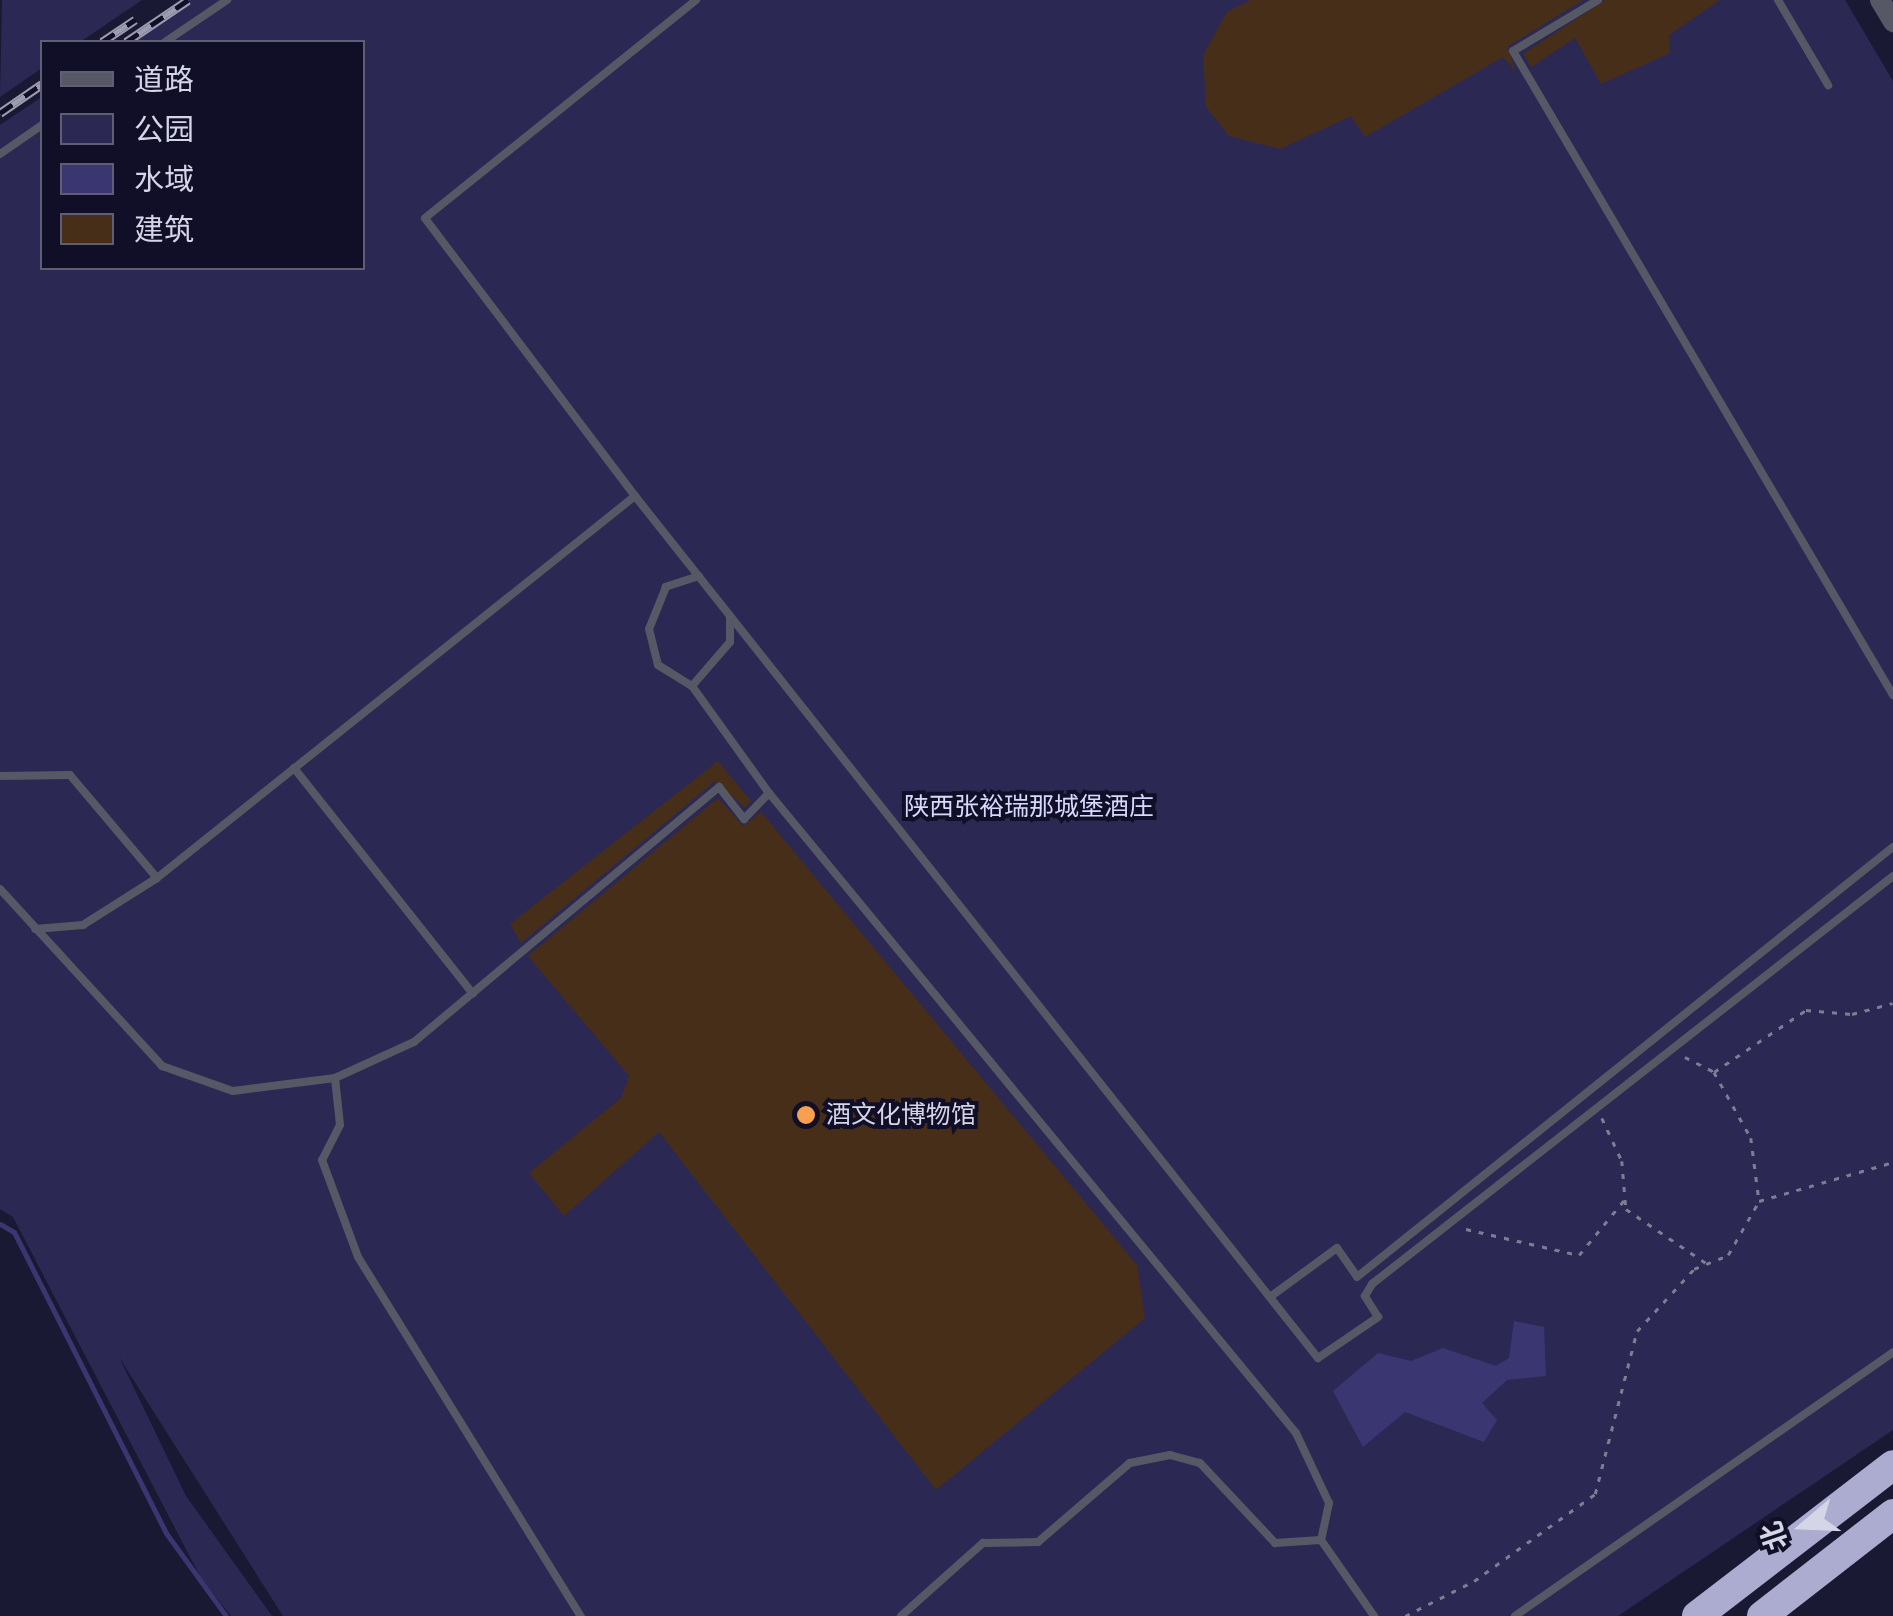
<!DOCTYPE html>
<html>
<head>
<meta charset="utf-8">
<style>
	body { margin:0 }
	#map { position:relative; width:1893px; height:1616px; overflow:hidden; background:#1a1933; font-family:Poppins,"Noto Sans SC",sans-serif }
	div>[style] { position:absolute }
	.green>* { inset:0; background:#2b2953 }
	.water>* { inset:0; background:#3a3671 }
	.stream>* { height:5px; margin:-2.5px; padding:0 2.5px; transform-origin:2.5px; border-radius:2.5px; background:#3a3671 }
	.building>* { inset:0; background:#472e19 }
	.path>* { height:2.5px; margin-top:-1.25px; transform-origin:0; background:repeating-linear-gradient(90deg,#7d7d93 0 5px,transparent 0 13px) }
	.service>* { height:8px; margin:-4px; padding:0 4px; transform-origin:4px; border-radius:4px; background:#575866 }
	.tertiary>* { height:20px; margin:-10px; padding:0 10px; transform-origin:10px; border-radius:10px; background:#575866 }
	.motorway>* { height:30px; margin:-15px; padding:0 15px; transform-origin:15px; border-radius:15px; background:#abaccf }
	.rail>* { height:9px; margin-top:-4.5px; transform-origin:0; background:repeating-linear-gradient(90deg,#110f28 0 15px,#9c9cb1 0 30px); box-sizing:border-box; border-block:2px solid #9c9cb1 }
	.dots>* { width:28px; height:28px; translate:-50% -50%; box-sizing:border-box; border:5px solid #110f28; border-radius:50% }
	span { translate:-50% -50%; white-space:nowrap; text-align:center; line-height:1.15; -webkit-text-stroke:8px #110f28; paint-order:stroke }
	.park-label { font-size:25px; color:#d6d8fd }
	.poi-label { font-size:25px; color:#d4d5e7 }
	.left { translate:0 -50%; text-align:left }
	.legend { position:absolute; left:40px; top:40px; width:325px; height:230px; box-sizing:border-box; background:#110f28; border:2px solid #5f5e74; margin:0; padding:12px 18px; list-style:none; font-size:30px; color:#d4d5e7 }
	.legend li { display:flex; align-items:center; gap:20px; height:50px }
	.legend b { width:50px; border:2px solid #5f5e74 }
	.north { position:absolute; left:1753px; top:1476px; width:100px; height:100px; -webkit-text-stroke:8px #110f28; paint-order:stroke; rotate:251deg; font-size:28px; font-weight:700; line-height:40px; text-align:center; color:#d4d5e7 }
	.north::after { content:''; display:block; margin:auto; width:35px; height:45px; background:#d4d5e7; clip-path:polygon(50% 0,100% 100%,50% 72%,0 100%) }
</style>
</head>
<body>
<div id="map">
	<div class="green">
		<i style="clip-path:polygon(2px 0,142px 0,80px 42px,42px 42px,42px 68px,0 97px)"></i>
		<i style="clip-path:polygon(186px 0,1845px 0,1893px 81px,1893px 1430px,1618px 1616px,283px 1616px,119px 1357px,186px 1496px,272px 1616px,231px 1616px,201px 1578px,13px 1217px,0 1209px,0 125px,42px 97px,42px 268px,362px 268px,362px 42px,123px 42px)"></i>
	</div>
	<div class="water">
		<i style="clip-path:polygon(1514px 1321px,1544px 1327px,1546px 1376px,1507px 1380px,1482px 1403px,1497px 1420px,1484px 1442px,1405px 1412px,1363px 1447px,1333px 1391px,1378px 1353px,1411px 1361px,1443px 1348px,1496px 1366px,1509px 1358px)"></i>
	</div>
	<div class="stream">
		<i style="left:0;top:1224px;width:16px;rotate:30deg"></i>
		<i style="left:14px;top:1232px;width:337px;rotate:63.2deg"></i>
		<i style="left:166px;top:1533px;width:102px;rotate:54.1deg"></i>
	</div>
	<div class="building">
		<i style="clip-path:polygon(1251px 0,1583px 0,1507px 47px,1516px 71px,1503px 57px,1365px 137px,1351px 116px,1280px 149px,1229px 136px,1206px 107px,1203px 55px,1227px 12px)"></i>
		<i style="clip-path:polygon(1605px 0,1720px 0,1669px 35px,1670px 53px,1601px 84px,1575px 38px,1531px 67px,1523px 54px)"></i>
		<i style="clip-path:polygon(718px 761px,751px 801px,745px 808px,715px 781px,521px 943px,510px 924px)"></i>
		<i style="clip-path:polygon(718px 798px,743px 826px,761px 812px,1137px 1265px,1145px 1318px,936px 1490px,659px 1132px,564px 1216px,529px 1173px,621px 1098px,629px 1076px,528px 956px)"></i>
	</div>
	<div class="path">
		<i style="left:1685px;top:1057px;width:33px;rotate:27deg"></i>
		<i style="left:1714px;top:1072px;width:76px;rotate:60.7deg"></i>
		<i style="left:1751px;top:1138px;width:63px;rotate:82.6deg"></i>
		<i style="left:1714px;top:1072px;width:111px;rotate:-34deg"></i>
		<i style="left:1806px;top:1010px;width:46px;rotate:5deg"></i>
		<i style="left:1852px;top:1014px;width:42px;rotate:-15deg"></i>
		<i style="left:1602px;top:1118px;width:47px;rotate:65.1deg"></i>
		<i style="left:1622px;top:1161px;width:48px;rotate:85.2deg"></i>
		<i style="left:1626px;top:1209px;width:97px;rotate:34deg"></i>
		<i style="left:1466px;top:1229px;width:116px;rotate:13deg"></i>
		<i style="left:1579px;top:1255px;width:72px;rotate:-50.6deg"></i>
		<i style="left:1405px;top:1616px;width:77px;rotate:-26.9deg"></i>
		<i style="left:1474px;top:1581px;width:149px;rotate:-35.7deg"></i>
		<i style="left:1595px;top:1494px;width:168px;rotate:-75.6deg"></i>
		<i style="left:1637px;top:1331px;width:84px;rotate:-47.4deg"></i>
		<i style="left:1694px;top:1269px;width:37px;rotate:-22deg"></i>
		<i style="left:1728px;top:1255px;width:62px;rotate:-60.1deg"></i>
		<i style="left:1759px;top:1201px;width:140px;rotate:-16.2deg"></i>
	</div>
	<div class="service">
		<i style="left:1598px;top:0;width:99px;rotate:149deg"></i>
		<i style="left:1513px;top:51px;width:748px;rotate:59.46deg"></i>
		<i style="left:1778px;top:0;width:99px;rotate:59.5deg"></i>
		<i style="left:165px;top:42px;width:75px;rotate:-34.1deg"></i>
		<i style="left:0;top:154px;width:51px;rotate:-34.6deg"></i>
		<i style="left:635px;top:496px;width:1100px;rotate:51.61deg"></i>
		<i style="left:1318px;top:1358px;width:73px;rotate:-34.3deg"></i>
		<i style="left:1378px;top:1317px;width:25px;rotate:-122deg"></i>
		<i style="left:1365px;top:1296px;width:14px;rotate:-60deg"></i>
		<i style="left:1372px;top:1284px;width:662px;rotate:-38.06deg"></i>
		<i style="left:699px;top:576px;width:35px;rotate:162deg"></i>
		<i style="left:666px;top:587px;width:45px;rotate:112deg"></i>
		<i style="left:649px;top:629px;width:37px;rotate:76deg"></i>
		<i style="left:658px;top:665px;width:40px;rotate:32deg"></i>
		<i style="left:692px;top:686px;width:132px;rotate:54.3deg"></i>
		<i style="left:692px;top:686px;width:58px;rotate:-49.2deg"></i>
		<i style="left:730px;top:642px;width:26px;rotate:-90deg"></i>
		<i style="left:294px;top:768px;width:288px;rotate:51.6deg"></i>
		<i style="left:0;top:776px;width:70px;rotate:-0.8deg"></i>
		<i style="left:70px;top:775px;width:135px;rotate:49.8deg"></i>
		<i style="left:157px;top:878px;width:88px;rotate:147.6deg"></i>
		<i style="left:83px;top:925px;width:48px;rotate:175.2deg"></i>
		<i style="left:157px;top:878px;width:612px;rotate:-38.63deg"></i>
		<i style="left:635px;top:496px;width:348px;rotate:-127.1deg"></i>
		<i style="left:425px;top:218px;width:348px;rotate:-38.8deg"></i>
		<i style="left:0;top:889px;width:240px;rotate:47.5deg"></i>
		<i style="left:162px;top:1066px;width:75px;rotate:19.4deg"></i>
		<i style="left:233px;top:1091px;width:103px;rotate:-7.3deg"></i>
		<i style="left:335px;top:1078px;width:87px;rotate:-24.5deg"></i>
		<i style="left:414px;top:1042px;width:398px;rotate:-39.9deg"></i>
		<i style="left:719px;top:787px;width:41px;rotate:52deg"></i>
		<i style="left:744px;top:819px;width:36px;rotate:-46deg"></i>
		<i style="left:769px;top:793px;width:829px;rotate:50.53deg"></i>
		<i style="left:1296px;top:1433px;width:77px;rotate:64.8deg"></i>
		<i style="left:1329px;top:1503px;width:38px;rotate:102deg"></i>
		<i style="left:1321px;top:1540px;width:93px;rotate:55.1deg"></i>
		<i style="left:335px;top:1078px;width:47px;rotate:83.9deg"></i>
		<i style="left:340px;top:1125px;width:39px;rotate:117deg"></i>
		<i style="left:322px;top:1160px;width:103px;rotate:69.6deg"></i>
		<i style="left:358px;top:1257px;width:423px;rotate:58.2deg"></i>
		<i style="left:1270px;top:1297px;width:83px;rotate:-36.2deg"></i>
		<i style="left:1337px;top:1248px;width:35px;rotate:55deg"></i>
		<i style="left:1357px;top:1277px;width:687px;rotate:-38.74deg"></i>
		<i style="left:901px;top:1616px;width:110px;rotate:-41.7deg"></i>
		<i style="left:983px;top:1543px;width:55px;rotate:-1deg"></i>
		<i style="left:1038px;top:1542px;width:121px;rotate:-40.7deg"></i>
		<i style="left:1130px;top:1463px;width:41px;rotate:-11.3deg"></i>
		<i style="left:1170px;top:1455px;width:31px;rotate:15deg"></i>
		<i style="left:1200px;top:1463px;width:110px;rotate:46.8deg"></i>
		<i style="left:1275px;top:1543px;width:46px;rotate:-3.7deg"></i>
		<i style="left:1515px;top:1616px;width:461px;rotate:-34.9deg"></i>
	</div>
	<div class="tertiary">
		<i style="left:1880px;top:0;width:26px;rotate:59deg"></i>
	</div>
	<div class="motorway">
		<i style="left:1697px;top:1616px;width:247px;rotate:-37.6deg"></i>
		<i style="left:1762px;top:1616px;width:166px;rotate:-37.9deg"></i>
	</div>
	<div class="rail">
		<i style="left:102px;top:42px;width:40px;rotate:-34deg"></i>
		<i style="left:126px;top:42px;width:75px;rotate:-34.1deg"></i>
		<i style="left:0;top:113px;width:51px;rotate:-34.6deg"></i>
	</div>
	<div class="dots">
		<i style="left:806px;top:1115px;background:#fa9f4e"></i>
	</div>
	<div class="park-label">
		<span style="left:1029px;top:807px">陕西张裕瑞那城堡酒庄</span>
	</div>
	<div class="poi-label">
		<span class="left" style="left:826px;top:1115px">酒文化博物馆</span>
	</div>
	<ul class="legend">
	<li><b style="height:12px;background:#575866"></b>道路</li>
	<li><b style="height:28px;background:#2b2953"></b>公园</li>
	<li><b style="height:28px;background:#3a3671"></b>水域</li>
	<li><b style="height:28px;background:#472e19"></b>建筑</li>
	</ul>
	<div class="north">北</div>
</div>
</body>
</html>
